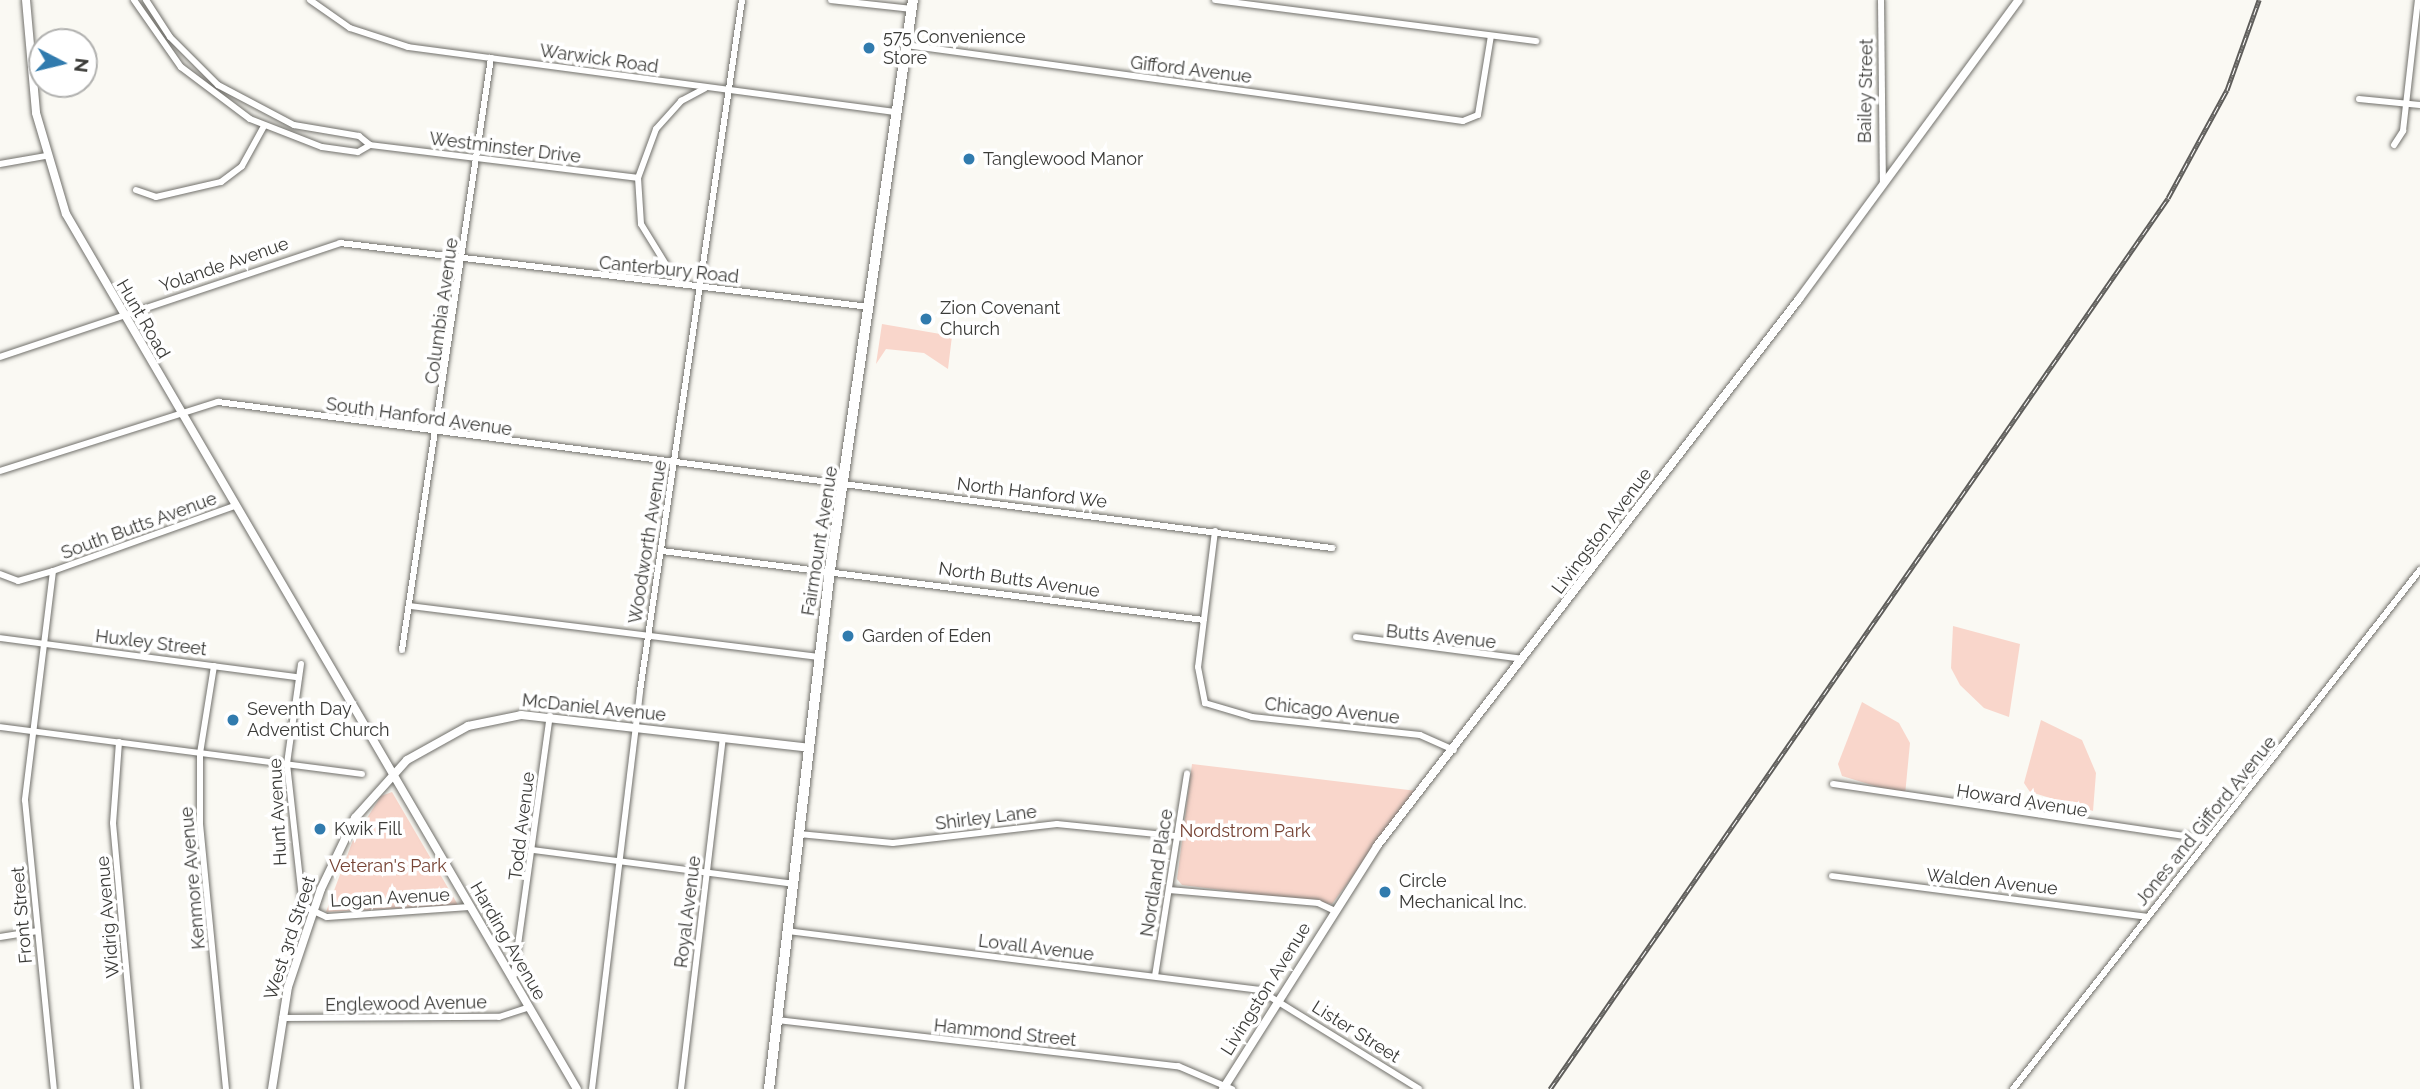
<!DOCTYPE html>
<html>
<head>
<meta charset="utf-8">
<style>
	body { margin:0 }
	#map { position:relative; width:2420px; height:1089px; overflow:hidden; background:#faf9f3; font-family:Raleway,sans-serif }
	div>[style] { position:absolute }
	.green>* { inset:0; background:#f9d6cb }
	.roads { filter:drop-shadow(0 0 2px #71706b) drop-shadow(0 0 2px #71706b) }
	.minor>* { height:6px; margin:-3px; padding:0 3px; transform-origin:3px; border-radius:3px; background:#fff }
	.tertiary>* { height:8px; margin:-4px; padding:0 4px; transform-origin:4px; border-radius:4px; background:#fff }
	.primary>* { height:10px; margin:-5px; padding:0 5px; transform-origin:5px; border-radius:5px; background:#fff }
	.rail>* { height:5px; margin-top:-2.5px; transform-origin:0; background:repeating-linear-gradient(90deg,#fff 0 8px,#5e5d5a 0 16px); box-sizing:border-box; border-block:2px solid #5e5d5a }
	.dots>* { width:19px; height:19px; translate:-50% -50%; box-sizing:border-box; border:4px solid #fff; border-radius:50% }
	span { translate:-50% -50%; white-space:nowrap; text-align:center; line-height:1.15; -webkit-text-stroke:7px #fff; paint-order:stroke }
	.poi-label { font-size:18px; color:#3b3b38 }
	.left { translate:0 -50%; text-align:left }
	.street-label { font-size:18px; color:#3b3b38 }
	.park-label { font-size:18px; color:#764334 }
	.north { position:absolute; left:28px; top:28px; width:70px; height:70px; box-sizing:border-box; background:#fff; border:2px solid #b1b1af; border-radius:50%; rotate:97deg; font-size:19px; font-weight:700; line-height:28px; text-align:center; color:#3b3b38 }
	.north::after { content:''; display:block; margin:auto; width:24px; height:32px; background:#317bae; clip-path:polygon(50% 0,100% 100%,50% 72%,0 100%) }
</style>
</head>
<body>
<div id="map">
	<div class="green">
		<i style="clip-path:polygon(882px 324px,952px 336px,948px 369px,924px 353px,886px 349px,876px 364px)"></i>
		<i style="clip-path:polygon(1953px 626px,2020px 644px,2009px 717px,1984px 708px,1960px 685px,1951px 668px)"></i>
		<i style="clip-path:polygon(1862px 702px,1899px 723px,1910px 743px,1905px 795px,1842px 776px,1838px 764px)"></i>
		<i style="clip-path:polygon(2041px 720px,2082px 740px,2096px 773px,2093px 811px,2030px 792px,2024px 783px)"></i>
		<i style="clip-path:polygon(1192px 764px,1417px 791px,1332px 904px,1182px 885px,1177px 879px)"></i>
		<i style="clip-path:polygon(392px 792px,458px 905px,326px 912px,353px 840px,381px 796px)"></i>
	</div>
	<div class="roads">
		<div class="minor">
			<i style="left:134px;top:0;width:82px;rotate:55deg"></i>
			<i style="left:181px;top:67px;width:86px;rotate:37deg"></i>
			<i style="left:250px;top:119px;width:77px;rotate:21.3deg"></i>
			<i style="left:322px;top:147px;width:36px;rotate:8deg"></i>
			<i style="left:358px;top:152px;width:14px;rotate:-30deg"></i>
			<i style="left:146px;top:0;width:44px;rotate:57deg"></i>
			<i style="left:170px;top:37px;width:68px;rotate:45deg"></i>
			<i style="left:218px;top:85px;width:86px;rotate:27.8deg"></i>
			<i style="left:294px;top:125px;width:66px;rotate:9.6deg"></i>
			<i style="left:359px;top:136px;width:14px;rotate:39deg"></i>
			<i style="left:370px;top:145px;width:270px;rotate:7deg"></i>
			<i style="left:310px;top:0;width:49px;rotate:35deg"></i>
			<i style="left:350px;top:28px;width:61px;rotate:18.1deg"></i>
			<i style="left:408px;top:47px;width:492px;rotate:7.6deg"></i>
			<i style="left:831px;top:0;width:81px;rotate:6.3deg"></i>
			<i style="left:1215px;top:0;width:324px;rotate:7.3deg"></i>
			<i style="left:1881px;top:0;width:183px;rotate:89.4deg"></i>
			<i style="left:906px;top:45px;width:562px;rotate:7.77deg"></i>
			<i style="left:1463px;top:121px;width:16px;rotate:-22deg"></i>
			<i style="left:1478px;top:115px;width:80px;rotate:-80.7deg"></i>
			<i style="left:2359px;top:99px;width:61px;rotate:5.6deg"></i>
			<i style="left:2394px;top:145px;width:17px;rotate:-57deg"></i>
			<i style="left:2403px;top:131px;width:132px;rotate:-83.5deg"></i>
			<i style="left:0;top:164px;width:47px;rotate:-9.9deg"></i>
			<i style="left:136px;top:190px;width:21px;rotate:19deg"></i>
			<i style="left:156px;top:197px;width:67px;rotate:-13deg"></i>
			<i style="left:221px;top:182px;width:26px;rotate:-37deg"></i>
			<i style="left:242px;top:166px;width:46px;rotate:-61.2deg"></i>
			<i style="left:678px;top:284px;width:70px;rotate:-121.7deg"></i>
			<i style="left:641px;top:224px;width:46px;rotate:-93.7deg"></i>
			<i style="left:638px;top:178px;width:52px;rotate:-69.8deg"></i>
			<i style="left:656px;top:129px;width:38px;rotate:-48deg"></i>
			<i style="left:681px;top:101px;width:27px;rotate:-28deg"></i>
			<i style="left:0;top:357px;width:359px;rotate:-18.5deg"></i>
			<i style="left:340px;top:243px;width:534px;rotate:6.89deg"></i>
			<i style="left:0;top:471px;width:229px;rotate:-17.6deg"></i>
			<i style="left:218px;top:402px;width:1124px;rotate:7.47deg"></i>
			<i style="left:1215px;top:531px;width:137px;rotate:97.1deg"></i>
			<i style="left:1198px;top:667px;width:37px;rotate:79deg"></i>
			<i style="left:1205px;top:703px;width:49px;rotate:16.6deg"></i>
			<i style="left:1252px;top:717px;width:169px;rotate:6.1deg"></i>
			<i style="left:1420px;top:735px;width:37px;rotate:24deg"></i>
			<i style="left:662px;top:551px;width:546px;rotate:7.26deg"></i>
			<i style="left:53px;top:571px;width:231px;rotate:97deg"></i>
			<i style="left:25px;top:800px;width:290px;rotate:84.3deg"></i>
			<i style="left:0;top:574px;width:19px;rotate:21deg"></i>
			<i style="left:18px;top:581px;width:36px;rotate:-16deg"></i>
			<i style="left:53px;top:571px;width:193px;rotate:-19.7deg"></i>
			<i style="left:410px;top:606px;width:411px;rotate:7.1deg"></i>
			<i style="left:1356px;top:637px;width:168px;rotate:7.5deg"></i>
			<i style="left:0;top:638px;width:301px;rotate:7.5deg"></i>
			<i style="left:402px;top:650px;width:599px;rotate:-81.45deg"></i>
			<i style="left:301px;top:664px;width:101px;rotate:98deg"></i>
			<i style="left:287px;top:764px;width:143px;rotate:83.6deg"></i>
			<i style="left:303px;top:906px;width:26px;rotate:25deg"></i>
			<i style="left:327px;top:917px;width:143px;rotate:-4deg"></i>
			<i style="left:214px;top:666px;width:88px;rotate:99.1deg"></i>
			<i style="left:200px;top:753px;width:71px;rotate:90deg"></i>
			<i style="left:200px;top:824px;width:266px;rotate:84.4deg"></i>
			<i style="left:0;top:727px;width:365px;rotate:7.4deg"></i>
			<i style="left:119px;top:742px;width:81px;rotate:94.2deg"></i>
			<i style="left:113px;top:823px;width:267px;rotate:84.8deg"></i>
			<i style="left:1833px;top:784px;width:378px;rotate:8.4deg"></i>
			<i style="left:799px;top:834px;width:94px;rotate:5.5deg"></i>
			<i style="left:893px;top:843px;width:165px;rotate:-6.6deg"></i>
			<i style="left:1057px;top:824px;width:120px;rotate:5.8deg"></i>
			<i style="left:533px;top:850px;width:263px;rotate:7.4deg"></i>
			<i style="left:1832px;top:876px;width:318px;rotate:7.4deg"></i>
			<i style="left:1169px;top:890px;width:150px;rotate:5deg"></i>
			<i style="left:1318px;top:903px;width:17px;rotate:25deg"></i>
			<i style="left:787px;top:931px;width:476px;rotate:7.1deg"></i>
			<i style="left:1259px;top:990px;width:188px;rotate:31.7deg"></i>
			<i style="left:0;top:937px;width:38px;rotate:-9deg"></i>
			<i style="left:1155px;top:976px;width:205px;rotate:-81deg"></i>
			<i style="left:513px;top:981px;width:268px;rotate:-82.1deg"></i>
			<i style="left:282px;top:1018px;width:217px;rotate:-0.3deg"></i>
			<i style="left:499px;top:1017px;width:32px;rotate:-18deg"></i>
			<i style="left:778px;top:1020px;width:403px;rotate:6.6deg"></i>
			<i style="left:1178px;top:1066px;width:59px;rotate:23.1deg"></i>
			<i style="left:592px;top:1089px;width:401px;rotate:-83.1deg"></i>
			<i style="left:640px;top:691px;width:698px;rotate:-81.6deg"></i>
			<i style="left:681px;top:1089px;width:354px;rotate:-83.2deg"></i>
			<i style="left:2013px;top:1089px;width:660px;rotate:-51.9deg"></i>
		</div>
		<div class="tertiary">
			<i style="left:26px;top:0;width:113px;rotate:84.9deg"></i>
			<i style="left:36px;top:113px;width:105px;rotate:73.5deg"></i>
			<i style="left:66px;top:214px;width:1013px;rotate:59.72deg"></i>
			<i style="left:272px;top:1089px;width:103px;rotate:-81.1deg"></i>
			<i style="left:288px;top:987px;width:103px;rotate:-71.4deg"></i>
			<i style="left:321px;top:889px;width:79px;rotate:-64.4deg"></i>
			<i style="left:355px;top:818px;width:78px;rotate:-48.1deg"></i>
			<i style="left:407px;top:760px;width:70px;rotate:-29.1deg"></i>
			<i style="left:468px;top:726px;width:54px;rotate:-11.7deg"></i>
			<i style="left:521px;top:715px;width:290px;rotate:6.5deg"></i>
			<i style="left:1223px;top:1089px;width:288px;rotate:-57.6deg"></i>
			<i style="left:1377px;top:846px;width:691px;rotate:-52.35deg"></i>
			<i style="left:1799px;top:299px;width:371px;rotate:-53.7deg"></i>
		</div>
		<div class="primary">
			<i style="left:769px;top:1089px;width:523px;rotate:-83.3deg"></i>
			<i style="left:830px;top:570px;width:576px;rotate:-81.72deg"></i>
		</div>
	</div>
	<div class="rail">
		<i style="left:1550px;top:1089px;width:1084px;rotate:-55.25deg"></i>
		<i style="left:2168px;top:198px;width:123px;rotate:-61.4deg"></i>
		<i style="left:2227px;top:90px;width:96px;rotate:-70.4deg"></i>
	</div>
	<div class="dots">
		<i style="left:869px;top:48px;background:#317bae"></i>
		<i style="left:969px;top:159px;background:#317bae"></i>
		<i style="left:926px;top:319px;background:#317bae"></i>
		<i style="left:848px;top:636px;background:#317bae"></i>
		<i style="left:233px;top:720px;background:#317bae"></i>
		<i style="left:320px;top:829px;background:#317bae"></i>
		<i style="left:1385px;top:892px;background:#317bae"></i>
	</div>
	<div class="poi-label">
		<span class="left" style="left:883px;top:48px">575 Convenience<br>Store</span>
		<span class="left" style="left:983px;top:159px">Tanglewood Manor</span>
		<span class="left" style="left:940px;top:319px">Zion Covenant<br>Church</span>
		<span class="left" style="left:862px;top:636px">Garden of Eden</span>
		<span class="left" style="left:247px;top:720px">Seventh Day<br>Adventist Church</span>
		<span class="left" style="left:334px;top:829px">Kwik Fill</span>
		<span class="left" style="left:1399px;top:892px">Circle<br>Mechanical Inc.</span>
	</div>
	<div class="street-label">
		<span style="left:599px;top:59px;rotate:8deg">Warwick Road</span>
		<span style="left:1191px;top:70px;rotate:7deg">Gifford Avenue</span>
		<span style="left:1866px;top:91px;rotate:-89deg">Bailey Street</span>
		<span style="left:505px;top:148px;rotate:7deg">Westminster Drive</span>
		<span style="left:224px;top:265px;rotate:-19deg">Yolande Avenue</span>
		<span style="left:669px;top:270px;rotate:6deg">Canterbury Road</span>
		<span style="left:442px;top:311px;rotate:-82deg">Columbia Avenue</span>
		<span style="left:143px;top:319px;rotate:60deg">Hunt Road</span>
		<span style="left:419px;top:417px;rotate:8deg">South Hanford Avenue</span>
		<span style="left:1032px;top:493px;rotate:7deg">North Hanford We</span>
		<span style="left:139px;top:526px;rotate:-20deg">South Butts Avenue</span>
		<span style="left:1602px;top:531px;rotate:-53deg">Livingston Avenue</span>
		<span style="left:820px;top:541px;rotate:-81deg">Fairmount Avenue</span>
		<span style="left:648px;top:542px;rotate:-81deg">Woodworth Avenue</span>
		<span style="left:1019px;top:580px;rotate:8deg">North Butts Avenue</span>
		<span style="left:1441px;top:637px;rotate:6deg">Butts Avenue</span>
		<span style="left:151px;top:643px;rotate:7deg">Huxley Street</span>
		<span style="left:594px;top:708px;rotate:6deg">McDaniel Avenue</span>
		<span style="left:1332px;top:711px;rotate:6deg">Chicago Avenue</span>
		<span style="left:2022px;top:801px;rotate:9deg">Howard Avenue</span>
		<span style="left:278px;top:812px;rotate:-93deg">Hunt Avenue</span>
		<span style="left:986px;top:818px;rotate:-7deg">Shirley Lane</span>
		<span style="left:2206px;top:821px;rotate:-51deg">Jones and Gifford Avenue</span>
		<span style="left:522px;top:826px;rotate:-83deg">Todd Avenue</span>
		<span style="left:1157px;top:873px;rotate:-81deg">Nordland Place</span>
		<span style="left:193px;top:878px;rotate:-95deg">Kenmore Avenue</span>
		<span style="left:1992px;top:882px;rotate:6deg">Walden Avenue</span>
		<span style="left:390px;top:898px;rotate:-3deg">Logan Avenue</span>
		<span style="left:688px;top:912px;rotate:-83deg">Royal Avenue</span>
		<span style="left:22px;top:915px;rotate:-95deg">Front Street</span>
		<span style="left:108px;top:917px;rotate:-95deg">Widrig Avenue</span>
		<span style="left:290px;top:938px;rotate:-72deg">West 3rd Street</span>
		<span style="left:508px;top:941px;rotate:60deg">Harding Avenue</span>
		<span style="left:1036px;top:948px;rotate:7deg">Lovall Avenue</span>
		<span style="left:1266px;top:989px;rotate:-58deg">Livingston Avenue</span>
		<span style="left:406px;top:1004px;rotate:-1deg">Englewood Avenue</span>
		<span style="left:1356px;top:1032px;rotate:32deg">Lister Street</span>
		<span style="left:1005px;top:1033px;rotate:6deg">Hammond Street</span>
	</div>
	<div class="park-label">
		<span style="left:1245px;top:831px">Nordstrom Park</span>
		<span style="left:388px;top:866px">Veteran's Park</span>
	</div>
	<div class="north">N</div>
</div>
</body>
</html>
